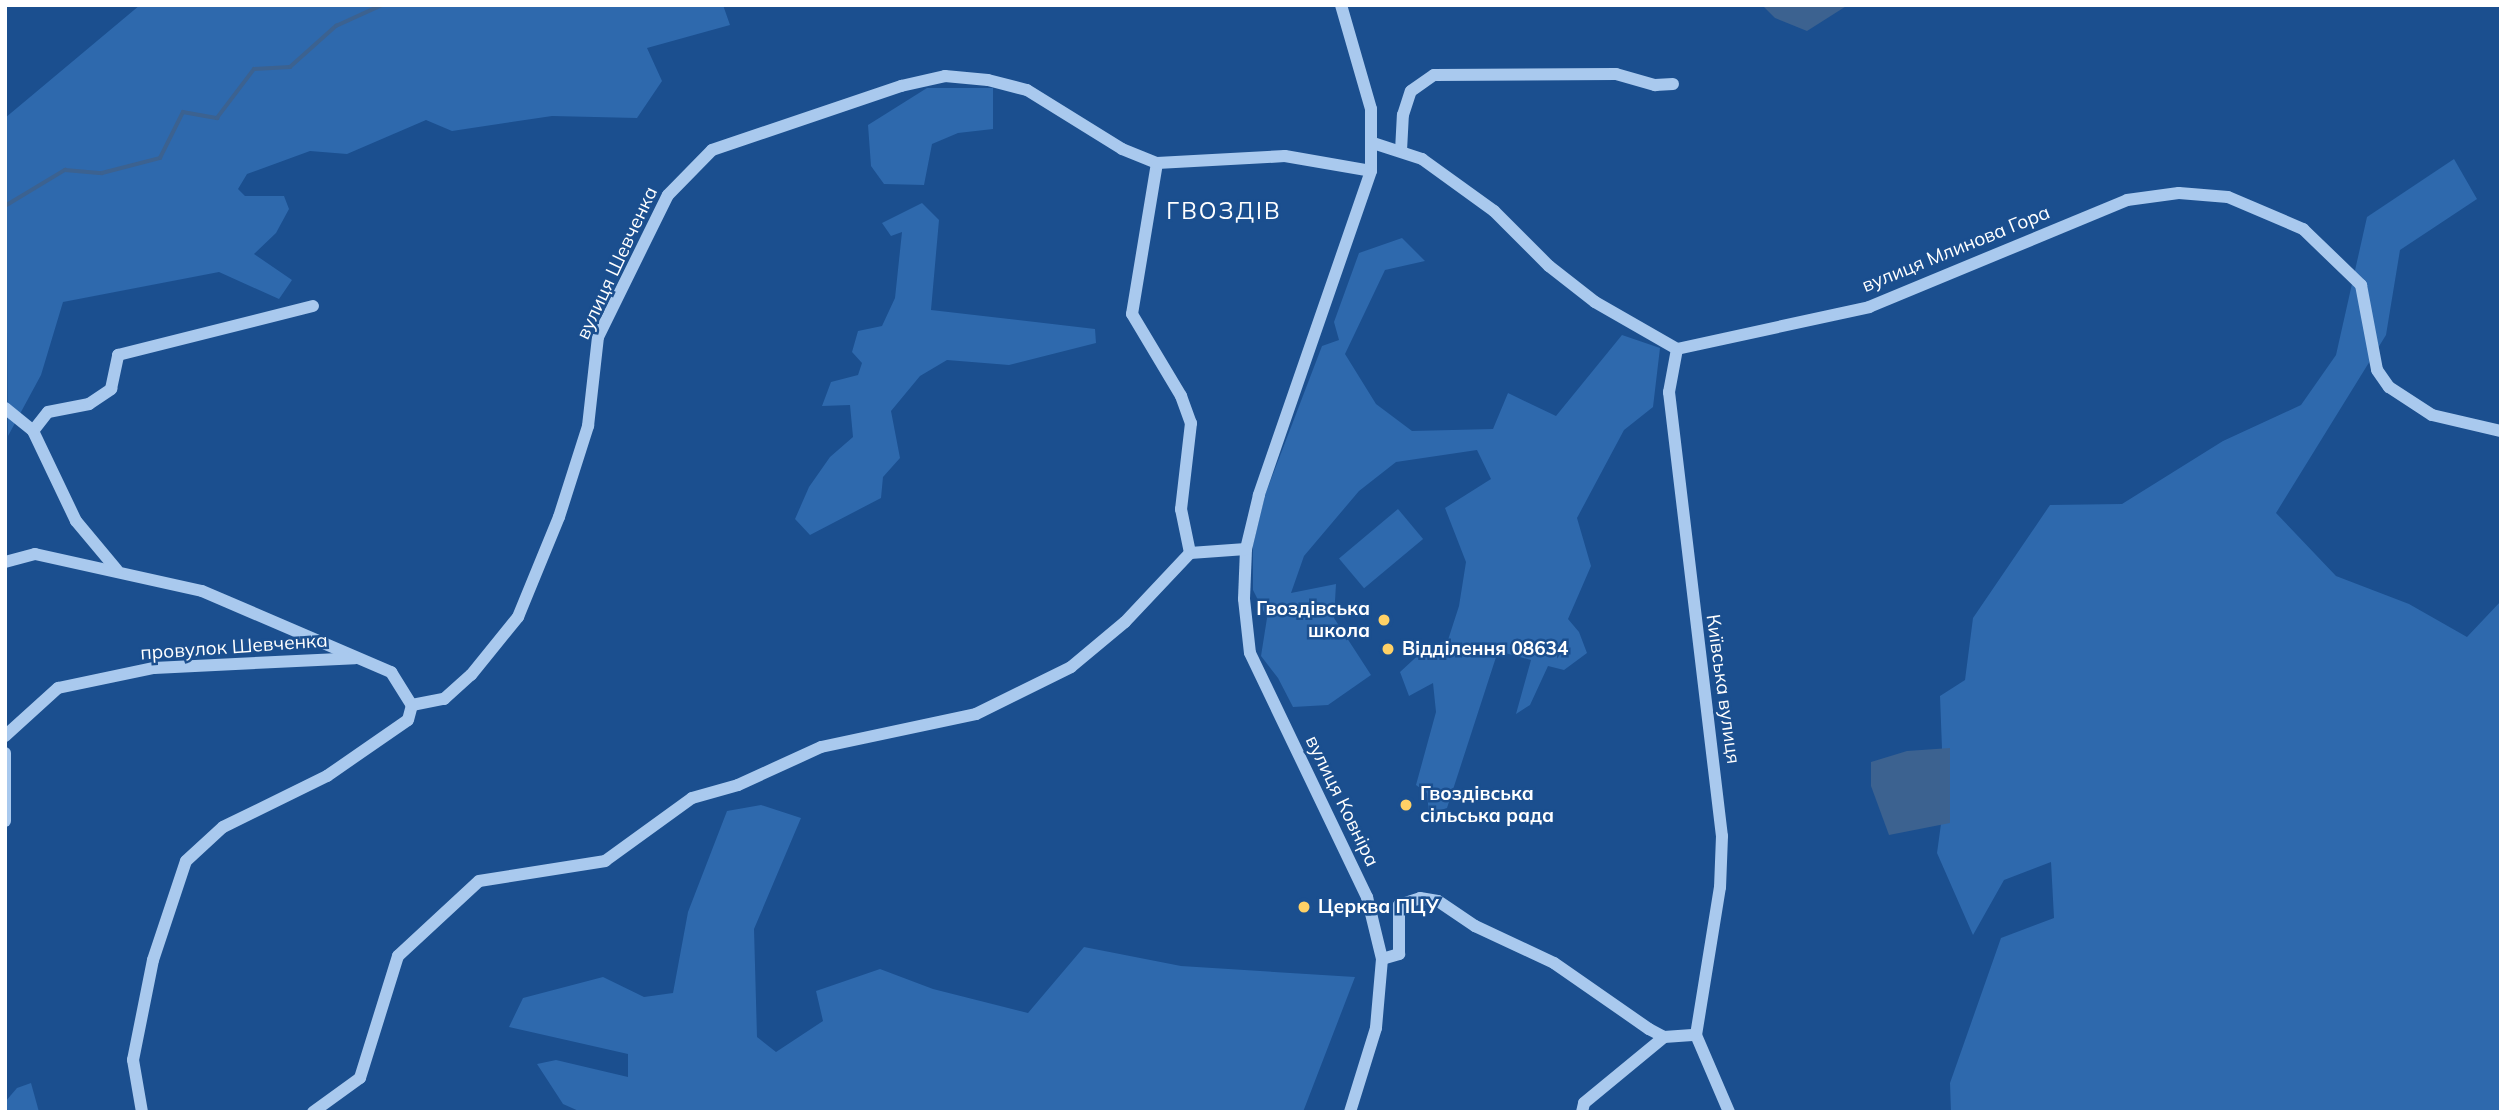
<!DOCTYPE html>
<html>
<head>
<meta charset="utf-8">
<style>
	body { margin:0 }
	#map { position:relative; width:2506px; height:1117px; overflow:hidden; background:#1b4f8f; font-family:Mulish,sans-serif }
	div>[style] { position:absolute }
	.green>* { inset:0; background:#2e69ad; transform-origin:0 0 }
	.water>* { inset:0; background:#3c6290 }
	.stream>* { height:3.5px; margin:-1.75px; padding:0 1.75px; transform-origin:1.75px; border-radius:1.75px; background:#3c6290 }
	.minor>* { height:12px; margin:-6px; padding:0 6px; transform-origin:6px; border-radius:6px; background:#a9c9ee }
	.dots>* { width:19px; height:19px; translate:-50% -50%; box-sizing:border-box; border:4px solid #1b4f8f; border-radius:50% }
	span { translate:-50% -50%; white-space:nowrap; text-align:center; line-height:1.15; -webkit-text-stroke:5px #1b4f8f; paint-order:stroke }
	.street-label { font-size:19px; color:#fff }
	.poi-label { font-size:19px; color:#fff; font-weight:700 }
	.right { translate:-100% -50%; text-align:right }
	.left { translate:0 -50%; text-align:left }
	.quarter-label { font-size:23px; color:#fff; letter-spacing:2px }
	.frame { position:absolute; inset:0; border:7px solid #fff; pointer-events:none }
</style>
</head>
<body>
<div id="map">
	<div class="green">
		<i style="clip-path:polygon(140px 5px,723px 5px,730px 25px,647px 48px,662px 81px,637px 118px,552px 116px,452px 131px,426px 120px,347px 154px,310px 151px,247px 174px,238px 189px,245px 196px,284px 196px,289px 209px,276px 233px,254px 254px,292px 280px,279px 299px,219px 272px,63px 302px,41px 375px,8px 436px,5px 118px)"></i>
		<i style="clip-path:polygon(927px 88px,993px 88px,993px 129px,958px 133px,932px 144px,924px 185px,884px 184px,871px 166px,868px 125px)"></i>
		<i style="clip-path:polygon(2454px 159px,2477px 199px,2400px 250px,2386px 335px,2276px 513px,2336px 576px,2409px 604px,2467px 637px,2501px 601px,2501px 1112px,1951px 1112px,1950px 1083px,2001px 938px,2054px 918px,2051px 862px,2004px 880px,1973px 935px,1937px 853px,1944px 802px,1940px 696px,1965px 680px,1973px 618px,2050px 505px,2122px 504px,2223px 441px,2301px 405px,2336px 355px,2367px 217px)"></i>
		<i style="clip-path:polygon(922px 203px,939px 220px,931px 310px,1095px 329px,1096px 343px,1009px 365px,947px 360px,920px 376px,891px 411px,900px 458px,883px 477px,881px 498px,810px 535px,795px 519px,809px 487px,830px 457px,853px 437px,850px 405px,822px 406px,831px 382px,858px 375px,862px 363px,852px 352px,858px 331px,882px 326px,895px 298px,902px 232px,891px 236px,882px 223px)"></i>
		<i style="clip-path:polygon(1402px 238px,1425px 261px,1385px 270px,1345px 354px,1376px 404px,1412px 431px,1493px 429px,1508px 393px,1556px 416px,1622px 335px,1660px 348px,1653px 407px,1624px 430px,1577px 518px,1591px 566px,1568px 619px,1579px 632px,1587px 653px,1564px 670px,1548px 666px,1530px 705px,1516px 714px,1531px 660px,1498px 651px,1447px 808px,1429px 814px,1427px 793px,1416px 785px,1436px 712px,1433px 683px,1409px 696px,1400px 672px,1426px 648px,1448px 640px,1459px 606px,1466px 562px,1445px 508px,1491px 479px,1477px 450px,1396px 462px,1359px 491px,1304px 556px,1291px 593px,1336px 584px,1334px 618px,1371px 675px,1328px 705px,1293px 707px,1278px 678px,1261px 656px,1267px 618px,1253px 590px,1253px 545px,1265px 495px,1322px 346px,1339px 340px,1334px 322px,1359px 253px)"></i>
		<i style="left:1398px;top:509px;width:39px;height:77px;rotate:50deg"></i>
		<i style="clip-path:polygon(761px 805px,801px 818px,754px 929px,757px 1037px,776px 1052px,823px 1021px,816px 991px,880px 969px,933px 989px,1028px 1013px,1084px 947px,1181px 966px,1355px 977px,1303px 1112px,581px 1112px,563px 1104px,537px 1064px,556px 1060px,628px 1077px,628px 1054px,509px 1027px,523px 998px,603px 977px,644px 997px,673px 993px,688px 912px,727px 811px)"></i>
		<i style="clip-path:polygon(31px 1083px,39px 1112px,5px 1112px,5px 1102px,17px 1088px)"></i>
	</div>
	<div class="water">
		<i style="clip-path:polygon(1762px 5px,1848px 5px,1807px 31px,1775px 18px)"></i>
		<i style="clip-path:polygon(1950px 748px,1950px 823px,1889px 835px,1871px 786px,1871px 762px,1907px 751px)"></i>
	</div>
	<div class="stream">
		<i style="left:5px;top:206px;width:70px;rotate:-31deg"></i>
		<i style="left:65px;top:170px;width:37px;rotate:5deg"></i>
		<i style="left:102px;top:173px;width:60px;rotate:-14.5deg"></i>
		<i style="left:160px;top:158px;width:51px;rotate:-63.4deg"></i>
		<i style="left:183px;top:112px;width:35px;rotate:10deg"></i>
		<i style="left:217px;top:118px;width:61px;rotate:-52.9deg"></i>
		<i style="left:254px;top:69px;width:36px;rotate:-3deg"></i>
		<i style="left:290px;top:67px;width:62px;rotate:-41.7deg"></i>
		<i style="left:336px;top:26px;width:51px;rotate:-24.5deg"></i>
	</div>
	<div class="minor">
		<i style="left:1341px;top:5px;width:108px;rotate:73.9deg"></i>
		<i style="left:1371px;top:109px;width:62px;rotate:90deg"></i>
		<i style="left:1371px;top:171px;width:343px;rotate:109.1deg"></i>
		<i style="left:1259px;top:495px;width:56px;rotate:103.5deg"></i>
		<i style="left:1246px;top:549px;width:50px;rotate:92.3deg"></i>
		<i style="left:1244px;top:599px;width:54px;rotate:83.7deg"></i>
		<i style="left:1250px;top:653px;width:271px;rotate:64.4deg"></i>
		<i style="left:1367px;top:897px;width:64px;rotate:76.4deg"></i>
		<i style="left:1382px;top:959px;width:69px;rotate:95deg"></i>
		<i style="left:1376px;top:1028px;width:88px;rotate:107.2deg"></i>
		<i style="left:1373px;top:143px;width:52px;rotate:18.1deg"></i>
		<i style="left:1422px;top:159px;width:89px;rotate:35.8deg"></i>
		<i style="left:1494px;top:211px;width:78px;rotate:45deg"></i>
		<i style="left:1549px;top:266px;width:58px;rotate:38deg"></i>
		<i style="left:1595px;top:302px;width:95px;rotate:29.8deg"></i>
		<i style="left:1677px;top:349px;width:197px;rotate:-12.3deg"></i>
		<i style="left:1869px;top:307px;width:279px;rotate:-22.5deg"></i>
		<i style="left:2127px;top:200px;width:52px;rotate:-7.7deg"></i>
		<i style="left:2179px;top:193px;width:49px;rotate:4.7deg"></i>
		<i style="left:2228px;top:197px;width:82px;rotate:23.1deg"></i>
		<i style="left:2303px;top:229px;width:81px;rotate:44deg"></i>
		<i style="left:2361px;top:285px;width:86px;rotate:79.3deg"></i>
		<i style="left:2377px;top:370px;width:21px;rotate:55deg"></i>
		<i style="left:2389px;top:387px;width:51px;rotate:33.1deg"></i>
		<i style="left:2432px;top:415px;width:71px;rotate:13.1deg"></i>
		<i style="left:1401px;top:151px;width:36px;rotate:-87deg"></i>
		<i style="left:1403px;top:115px;width:25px;rotate:-72deg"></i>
		<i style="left:1411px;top:91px;width:28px;rotate:-35deg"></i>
		<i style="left:1434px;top:75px;width:182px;rotate:-0.3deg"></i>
		<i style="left:1616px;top:74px;width:41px;rotate:15.8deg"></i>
		<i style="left:1655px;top:85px;width:18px;rotate:-3deg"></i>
		<i style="left:1157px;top:163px;width:153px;rotate:99.4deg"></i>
		<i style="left:1132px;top:314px;width:96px;rotate:59.1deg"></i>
		<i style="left:1181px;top:396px;width:29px;rotate:70deg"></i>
		<i style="left:1191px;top:423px;width:87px;rotate:96.6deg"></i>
		<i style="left:1181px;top:509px;width:45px;rotate:78.4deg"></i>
		<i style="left:1677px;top:349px;width:44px;rotate:100.5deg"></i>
		<i style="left:1669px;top:392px;width:447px;rotate:83.2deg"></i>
		<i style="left:1722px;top:836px;width:51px;rotate:92.2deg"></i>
		<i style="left:1720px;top:887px;width:150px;rotate:99.2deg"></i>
		<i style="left:1696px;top:1035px;width:84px;rotate:66.8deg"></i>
		<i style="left:5px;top:408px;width:36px;rotate:39deg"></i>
		<i style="left:5px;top:562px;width:31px;rotate:-15deg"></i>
		<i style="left:35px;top:554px;width:171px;rotate:12.5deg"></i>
		<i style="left:202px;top:591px;width:206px;rotate:23.2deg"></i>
		<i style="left:391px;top:672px;width:39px;rotate:58deg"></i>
		<i style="left:117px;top:570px;width:64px;rotate:-129.9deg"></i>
		<i style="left:76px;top:521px;width:100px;rotate:-115.5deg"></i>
		<i style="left:33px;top:431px;width:24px;rotate:-52deg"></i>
		<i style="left:48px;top:412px;width:42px;rotate:-11deg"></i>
		<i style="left:89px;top:404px;width:27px;rotate:-34deg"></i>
		<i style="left:111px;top:389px;width:35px;rotate:-78deg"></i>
		<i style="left:118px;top:355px;width:201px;rotate:-14.1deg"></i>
		<i style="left:5px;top:736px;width:72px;rotate:-42.2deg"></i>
		<i style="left:58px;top:688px;width:98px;rotate:-11.8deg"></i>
		<i style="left:154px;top:668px;width:201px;rotate:-2.8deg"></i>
		<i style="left:5px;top:753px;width:68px;rotate:90deg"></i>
		<i style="left:1382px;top:959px;width:18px;rotate:-16deg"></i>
		<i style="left:1399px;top:954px;width:49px;rotate:-90deg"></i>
		<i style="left:1399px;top:905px;width:22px;rotate:-18deg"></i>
		<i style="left:1420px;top:898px;width:18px;rotate:9deg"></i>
		<i style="left:1438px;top:901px;width:45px;rotate:34deg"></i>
		<i style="left:1475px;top:926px;width:87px;rotate:25.1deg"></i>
		<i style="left:1554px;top:963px;width:116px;rotate:34.8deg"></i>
		<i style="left:1649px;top:1029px;width:17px;rotate:28deg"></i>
		<i style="left:1664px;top:1037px;width:32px;rotate:-4deg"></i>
		<i style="left:142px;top:1112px;width:53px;rotate:-99.8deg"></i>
		<i style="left:133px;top:1060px;width:102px;rotate:-78.7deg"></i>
		<i style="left:153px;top:960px;width:104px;rotate:-71.6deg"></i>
		<i style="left:186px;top:861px;width:50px;rotate:-42.6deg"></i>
		<i style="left:223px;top:827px;width:116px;rotate:-26.1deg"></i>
		<i style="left:327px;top:776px;width:98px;rotate:-34.7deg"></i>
		<i style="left:408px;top:720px;width:16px;rotate:-75deg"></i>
		<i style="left:412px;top:705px;width:33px;rotate:-11deg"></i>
		<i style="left:444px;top:699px;width:36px;rotate:-42deg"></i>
		<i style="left:471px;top:675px;width:75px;rotate:-51deg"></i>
		<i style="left:518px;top:617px;width:108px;rotate:-67.7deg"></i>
		<i style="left:559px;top:517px;width:96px;rotate:-72.3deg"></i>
		<i style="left:588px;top:426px;width:90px;rotate:-83.6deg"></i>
		<i style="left:598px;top:337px;width:158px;rotate:-63.8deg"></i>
		<i style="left:668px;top:195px;width:63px;rotate:-45.6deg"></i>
		<i style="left:712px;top:150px;width:200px;rotate:-18.7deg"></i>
		<i style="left:901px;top:86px;width:45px;rotate:-12.8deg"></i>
		<i style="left:945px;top:76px;width:43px;rotate:5.3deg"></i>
		<i style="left:988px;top:80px;width:40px;rotate:14.4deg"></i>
		<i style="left:1027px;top:90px;width:112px;rotate:31.8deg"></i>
		<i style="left:1122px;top:149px;width:38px;rotate:22deg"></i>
		<i style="left:1157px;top:163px;width:128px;rotate:-3.1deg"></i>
		<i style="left:1285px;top:156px;width:87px;rotate:9.9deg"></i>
		<i style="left:313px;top:1112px;width:58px;rotate:-35.9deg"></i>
		<i style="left:360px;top:1078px;width:128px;rotate:-72.7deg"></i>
		<i style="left:398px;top:956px;width:110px;rotate:-42.8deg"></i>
		<i style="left:479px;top:881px;width:128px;rotate:-9deg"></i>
		<i style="left:605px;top:861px;width:107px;rotate:-35.9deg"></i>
		<i style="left:692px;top:798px;width:48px;rotate:-15.8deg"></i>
		<i style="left:738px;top:785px;width:91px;rotate:-24.6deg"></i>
		<i style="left:821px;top:747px;width:158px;rotate:-12deg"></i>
		<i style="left:976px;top:714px;width:106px;rotate:-26.3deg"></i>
		<i style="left:1071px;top:667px;width:70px;rotate:-39.8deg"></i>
		<i style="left:1125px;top:622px;width:95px;rotate:-46.7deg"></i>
		<i style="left:1190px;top:553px;width:56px;rotate:-4.1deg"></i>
		<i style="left:1582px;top:1112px;width:9px;rotate:-77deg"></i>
		<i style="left:1584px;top:1103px;width:104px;rotate:-39.5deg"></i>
	</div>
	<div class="dots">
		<i style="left:1384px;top:620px;background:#ffd166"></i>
		<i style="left:1388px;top:649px;background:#ffd166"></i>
		<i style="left:1406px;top:805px;background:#ffd166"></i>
		<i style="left:1304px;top:907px;background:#ffd166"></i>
	</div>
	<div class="street-label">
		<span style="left:1956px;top:249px;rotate:-22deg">вулиця Млинова Гора</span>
		<span style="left:617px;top:263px;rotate:-65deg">вулиця Шевченка</span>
		<span style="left:234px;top:647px;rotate:-4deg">провулок Шевченка</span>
		<span style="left:1723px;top:689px;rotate:82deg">Київська вулиця</span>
		<span style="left:1342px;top:801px;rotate:64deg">вулиця Ковніра</span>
	</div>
	<div class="poi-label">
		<span class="right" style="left:1370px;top:620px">Гвоздівська<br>школа</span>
		<span class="left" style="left:1402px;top:649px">Відділення 08634</span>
		<span class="left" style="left:1420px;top:805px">Гвоздівська<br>сільська рада</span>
		<span class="left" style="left:1318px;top:907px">Церква ПЦУ</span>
	</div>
	<div class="quarter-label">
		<span style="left:1224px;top:211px">ГВОЗДІВ</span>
	</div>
	<div class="frame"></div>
</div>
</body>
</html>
